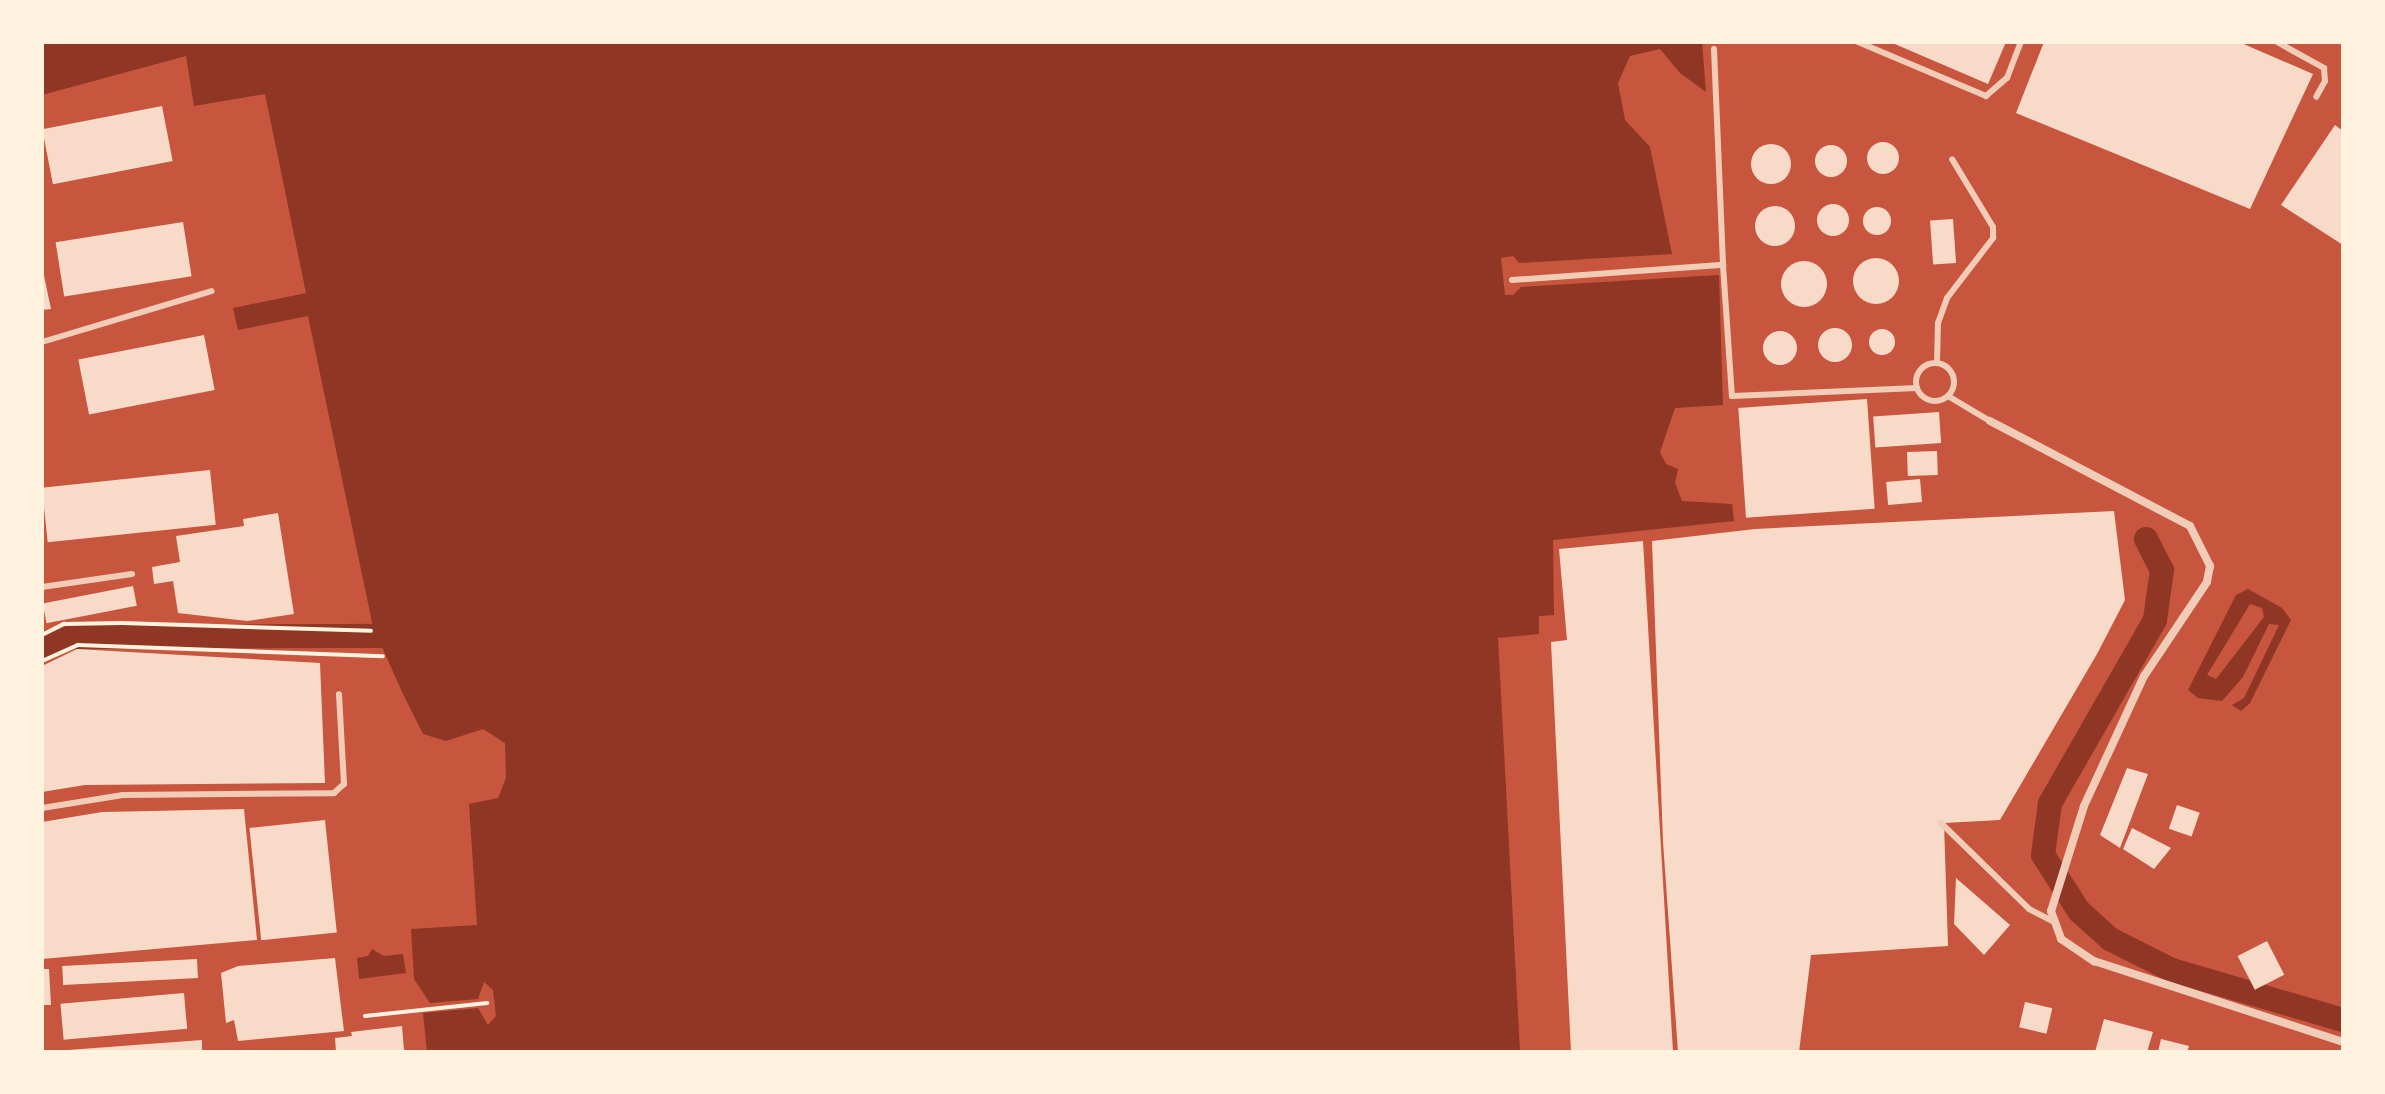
<!DOCTYPE html>
<html>
<head>
<meta charset="utf-8">
<style>
	body { margin:0 }
	#map { position:relative; width:2385px; height:1094px; overflow:hidden; background:#c8553d; font-family:"Fira Sans Condensed",sans-serif }
	div>[style] { position:absolute }
	.water>* { inset:0; background:#8f3625 }
	.canal>* { height:24px; margin:-12px; padding:0 12px; transform-origin:12px; border-radius:12px; background:#8f3625 }
	.building>* { inset:0; background:#f7dbc8; transform-origin:0 0 }
	.round { border-radius:50% }
	.path>* { height:4px; margin:-2px; padding:0 2px; transform-origin:2px; border-radius:2px; background:#fff3e0 }
	.service>* { height:6px; margin:-3px; padding:0 3px; transform-origin:3px; border-radius:3px; background:#f1ccb7 }
	.service>.ring { margin:-3px; padding:0; box-sizing:content-box; background:none; border:6px solid #f1ccb7; border-radius:50% }
	.minor>* { height:8px; margin:-4px; padding:0 4px; transform-origin:4px; border-radius:4px; background:#f1ccb7 }
	span { translate:-50% -50%; white-space:nowrap; text-align:center; line-height:1.15; -webkit-text-stroke:7px #fff3e0; paint-order:stroke }
	.frame { position:absolute; inset:0; border:44px solid #fff3e0; pointer-events:none }
</style>
</head>
<body>
<div id="map">
	<div class="water">
		<i style="clip-path:polygon(42px 42px,1702px 42px,1706px 92px,1680px 73px,1660px 49px,1630px 56px,1618px 83px,1625px 120px,1650px 147px,1672px 254px,1519px 263px,1513px 256px,1501px 258px,1505px 295px,1513px 295px,1521px 287px,1719px 275px,1723px 405px,1675px 408px,1660px 452px,1666px 464px,1678px 469px,1675px 483px,1682px 501px,1732px 504px,1734px 521px,1553px 540px,1554px 615px,1539px 616px,1539px 634px,1498px 638px,1520px 1052px,427px 1052px,423px 1013px,478px 1008px,488px 1025px,496px 1016px,493px 990px,484px 982px,478px 999px,430px 1003px,414px 979px,411px 929px,477px 925px,469px 804px,498px 798px,506px 778px,505px 743px,483px 729px,446px 741px,423px 734px,403px 694px,373px 627px,308px 316px,238px 330px,233px 308px,306px 293px,265px 94px,194px 106px,186px 56px,42px 95px)"></i>
		<i style="clip-path:polygon(evenodd,2248px 589px,2282px 608px,2291px 620px,2250px 703px,2241px 711px,2232px 705px,2244px 698px,2279px 625px,2269px 624px,2243px 677px,2222px 701px,2198px 698px,2188px 690px,2236px 595px,2248px 589px,2250px 604px,2262px 608px,2264px 617px,2216px 679px,2207px 675px,2250px 604px)"></i>
		<i style="clip-path:polygon(372px 949px,384px 956px,403px 954px,406px 973px,359px 979px,357px 958px,368px 956px)"></i>
	</div>
	<div class="canal">
		<i style="left:2146px;top:539px;width:35px;rotate:63deg"></i>
		<i style="left:2162px;top:570px;width:50px;rotate:98deg"></i>
		<i style="left:2155px;top:620px;width:211px;rotate:119.8deg"></i>
		<i style="left:2050px;top:803px;width:52px;rotate:97.7deg"></i>
		<i style="left:2043px;top:855px;width:67px;rotate:57.3deg"></i>
		<i style="left:2079px;top:911px;width:42px;rotate:42.1deg"></i>
		<i style="left:2110px;top:939px;width:69px;rotate:26.6deg"></i>
		<i style="left:2172px;top:970px;width:178px;rotate:16.3deg"></i>
		<i style="left:42px;top:649px;width:31px;rotate:-22deg"></i>
		<i style="left:71px;top:637px;width:338px;rotate:-0.2deg"></i>
	</div>
	<div class="building">
		<i style="clip-path:polygon(1890px 42px,2006px 42px,1988px 84px)"></i>
		<i style="clip-path:polygon(2044px 42px,2239px 42px,2313px 74px,2250px 209px,2016px 113px)"></i>
		<i style="left:162px;top:106px;width:56px;height:122px;rotate:79deg"></i>
		<i style="clip-path:polygon(2335px 125px,2343px 131px,2343px 245px,2281px 205px)"></i>
		<i class="round" style="left:1867px;top:142px;width:32px;height:32px"></i>
		<i class="round" style="left:1751px;top:144px;width:40px;height:40px"></i>
		<i class="round" style="left:1815px;top:145px;width:32px;height:32px"></i>
		<i class="round" style="left:1817px;top:204px;width:32px;height:32px"></i>
		<i class="round" style="left:1755px;top:206px;width:40px;height:40px"></i>
		<i class="round" style="left:1863px;top:207px;width:28px;height:28px"></i>
		<i style="left:1953px;top:219px;width:44px;height:23px;rotate:86deg"></i>
		<i style="left:183px;top:222px;width:55px;height:129px;rotate:81deg"></i>
		<i class="round" style="left:1853px;top:258px;width:46px;height:46px"></i>
		<i class="round" style="left:1781px;top:261px;width:46px;height:46px"></i>
		<i style="clip-path:polygon(42px 266px,51px 309px,42px 310px)"></i>
		<i class="round" style="left:1818px;top:328px;width:34px;height:34px"></i>
		<i class="round" style="left:1869px;top:329px;width:26px;height:26px"></i>
		<i class="round" style="left:1763px;top:331px;width:34px;height:34px"></i>
		<i style="left:204px;top:335px;width:56px;height:128px;rotate:79deg"></i>
		<i style="left:1867px;top:399px;width:110px;height:129px;rotate:86deg"></i>
		<i style="left:1939px;top:412px;width:31px;height:66px;rotate:86deg"></i>
		<i style="left:1937px;top:451px;width:24px;height:30px;rotate:88deg"></i>
		<i style="left:210px;top:470px;width:55px;height:169px;rotate:84deg"></i>
		<i style="left:1920px;top:479px;width:23px;height:34px;rotate:85deg"></i>
		<i style="clip-path:polygon(2114px 511px,2125px 600px,2097px 654px,2000px 820px,1944px 823px,1948px 946px,1811px 955px,1799px 1052px,1678px 1052px,1663px 842px,1652px 541px,1755px 529px)"></i>
		<i style="clip-path:polygon(278px 513px,294px 614px,247px 621px,178px 613px,173px 581px,154px 584px,152px 567px,180px 562px,176px 536px,244px 526px,243px 519px)"></i>
		<i style="clip-path:polygon(1643px 541px,1673px 1052px,1571px 1052px,1551px 642px,1567px 640px,1559px 549px)"></i>
		<i style="left:133px;top:586px;width:20px;height:92px;rotate:79deg"></i>
		<i style="clip-path:polygon(77px 649px,320px 663px,325px 783px,85px 785px,42px 792px,42px 666px)"></i>
		<i style="clip-path:polygon(2127px 768px,2148px 774px,2120px 848px,2100px 835px)"></i>
		<i style="left:2177px;top:805px;width:24px;height:25px;rotate:19deg"></i>
		<i style="clip-path:polygon(244px 809px,257px 940px,42px 959px,42px 822px,102px 812px)"></i>
		<i style="left:325px;top:820px;width:113px;height:76px;rotate:84deg"></i>
		<i style="clip-path:polygon(2132px 828px,2171px 848px,2154px 869px,2123px 849px)"></i>
		<i style="clip-path:polygon(1956px 878px,2010px 925px,1984px 955px,1954px 924px)"></i>
		<i style="left:2267px;top:941px;width:38px;height:33px;rotate:63deg"></i>
		<i style="clip-path:polygon(335px 958px,344px 1031px,238px 1041px,234px 1020px,226px 1023px,221px 973px,238px 966px)"></i>
		<i style="left:197px;top:959px;width:19px;height:135px;rotate:87deg"></i>
		<i style="clip-path:polygon(42px 969px,49px 969px,51px 1005px,42px 1005px)"></i>
		<i style="left:184px;top:993px;width:36px;height:124px;rotate:85deg"></i>
		<i style="left:2025px;top:1002px;width:28px;height:26px;rotate:13deg"></i>
		<i style="clip-path:polygon(2104px 1019px,2153px 1032px,2147px 1052px,2095px 1052px)"></i>
		<i style="clip-path:polygon(402px 1026px,404px 1050px,336px 1052px,335px 1038px,352px 1036px,351px 1032px)"></i>
		<i style="clip-path:polygon(2161px 1039px,2189px 1046px,2187px 1052px,2158px 1052px)"></i>
		<i style="clip-path:polygon(202px 1040px,202px 1052px,69px 1052px,68px 1050px)"></i>
	</div>
	<div class="path">
		<i style="left:42px;top:635px;width:25px;rotate:-27deg"></i>
		<i style="left:64px;top:624px;width:58px;rotate:-1deg"></i>
		<i style="left:122px;top:623px;width:249px;rotate:1.8deg"></i>
		<i style="left:42px;top:661px;width:39px;rotate:-24deg"></i>
		<i style="left:78px;top:645px;width:305px;rotate:2.1deg"></i>
		<i style="left:365px;top:1016px;width:123px;rotate:-6.1deg"></i>
	</div>
	<div class="service">
		<i style="left:1858px;top:42px;width:139px;rotate:22.9deg"></i>
		<i style="left:1986px;top:96px;width:28px;rotate:-41deg"></i>
		<i style="left:2007px;top:78px;width:39px;rotate:-69deg"></i>
		<i style="left:2277px;top:42px;width:54px;rotate:29deg"></i>
		<i style="left:2324px;top:68px;width:13px;rotate:86deg"></i>
		<i style="left:2325px;top:81px;width:18px;rotate:119deg"></i>
		<i style="left:1714px;top:49px;width:216px;rotate:87.6deg"></i>
		<i style="left:1512px;top:280px;width:212px;rotate:-4.1deg"></i>
		<i style="left:1723px;top:265px;width:131px;rotate:86.1deg"></i>
		<i style="left:1732px;top:396px;width:185px;rotate:-2.5deg"></i>
		<i style="left:42px;top:342px;width:177px;rotate:-16.7deg"></i>
		<i style="left:1937px;top:363px;width:40px;rotate:-88.6deg"></i>
		<i style="left:1938px;top:323px;width:27px;rotate:-70deg"></i>
		<i style="left:1947px;top:298px;width:76px;rotate:-52.5deg"></i>
		<i style="left:1993px;top:238px;width:11px;rotate:-90deg"></i>
		<i style="left:1993px;top:227px;width:79px;rotate:-121.1deg"></i>
		<i class="ring" style="left:1916px;top:363px;width:32px;height:32px"></i>
		<i style="left:1948px;top:396px;width:49px;rotate:30.8deg"></i>
		<i style="left:42px;top:587px;width:91px;rotate:-8.2deg"></i>
		<i style="left:42px;top:808px;width:82px;rotate:-9.1deg"></i>
		<i style="left:123px;top:795px;width:211px;rotate:-0.5deg"></i>
		<i style="left:334px;top:793px;width:13px;rotate:-42deg"></i>
		<i style="left:344px;top:784px;width:90px;rotate:-93.2deg"></i>
		<i style="left:1941px;top:823px;width:123px;rotate:44.3deg"></i>
		<i style="left:2029px;top:909px;width:28px;rotate:27deg"></i>
	</div>
	<div class="minor">
		<i style="left:1990px;top:421px;width:226px;rotate:27.7deg"></i>
		<i style="left:2190px;top:526px;width:45px;rotate:63.4deg"></i>
		<i style="left:2210px;top:566px;width:16px;rotate:101deg"></i>
		<i style="left:2207px;top:582px;width:113px;rotate:123.8deg"></i>
		<i style="left:2144px;top:676px;width:143px;rotate:114.8deg"></i>
		<i style="left:2084px;top:806px;width:110px;rotate:107.4deg"></i>
		<i style="left:2051px;top:911px;width:30px;rotate:70deg"></i>
		<i style="left:2061px;top:939px;width:40px;rotate:34deg"></i>
		<i style="left:2094px;top:961px;width:262px;rotate:18deg"></i>
	</div>
	<div class="frame"></div>
</div>
</body>
</html>
